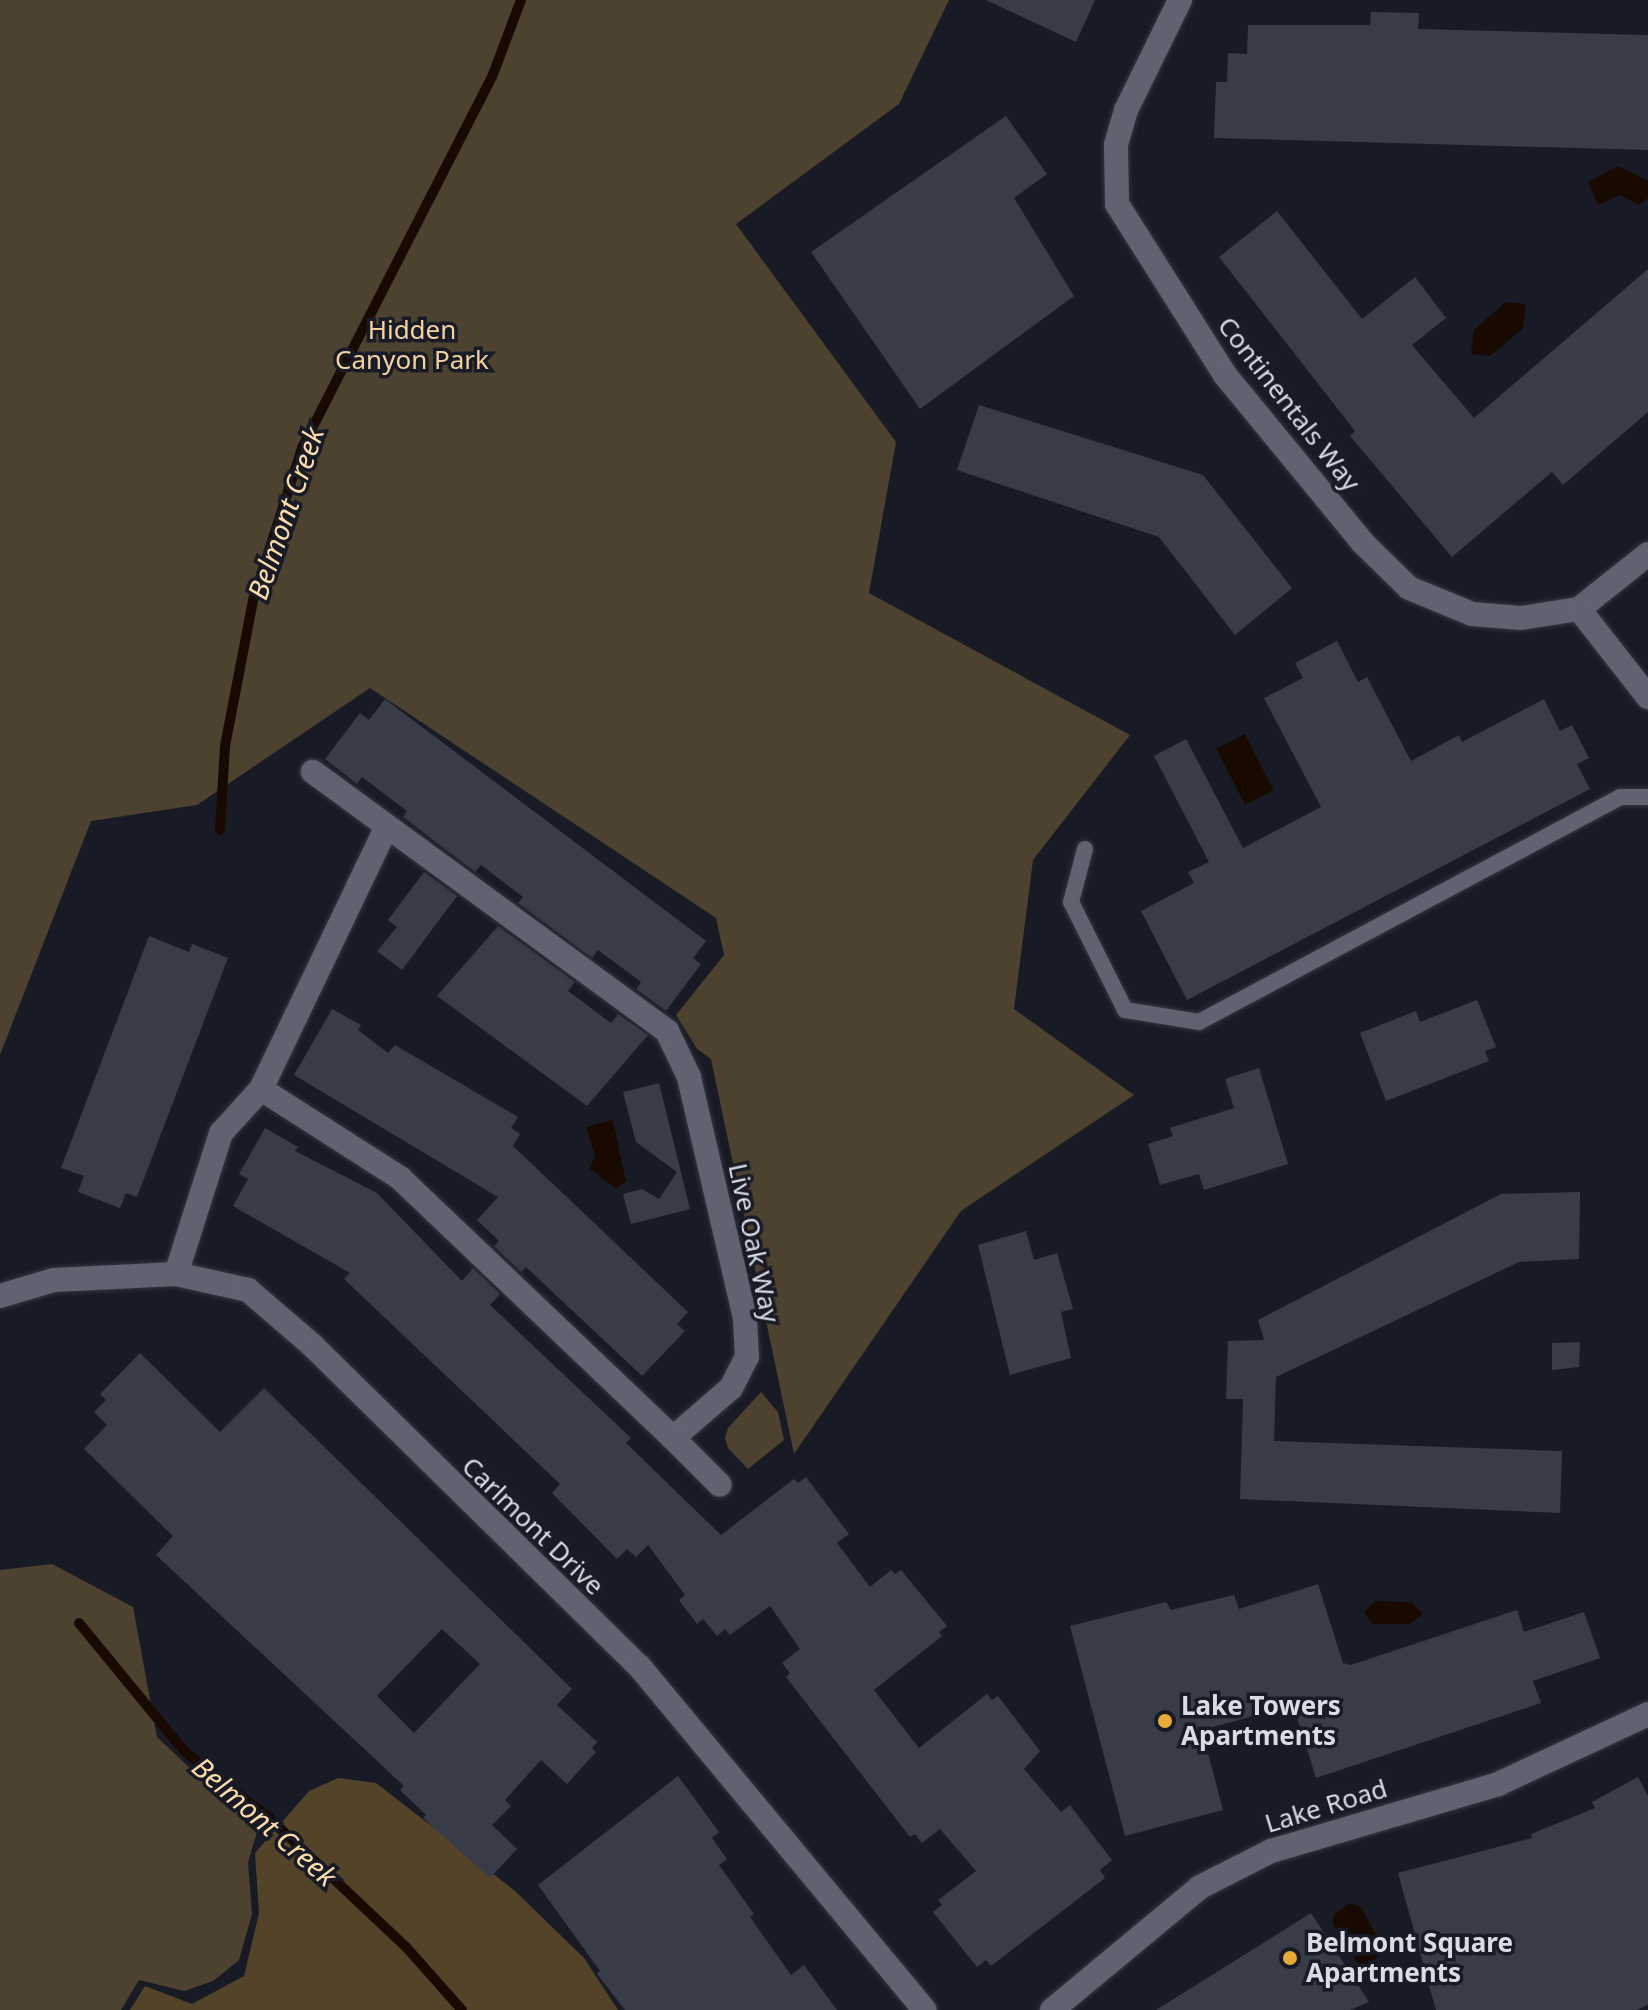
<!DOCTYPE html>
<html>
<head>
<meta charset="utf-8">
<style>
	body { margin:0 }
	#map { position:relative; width:1648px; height:2010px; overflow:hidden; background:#181b26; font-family:"Noto Sans",sans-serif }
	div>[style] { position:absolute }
	.green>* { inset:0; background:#4d412f }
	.forest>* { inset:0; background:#534329 }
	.water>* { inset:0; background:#180a00; transform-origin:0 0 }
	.stream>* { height:10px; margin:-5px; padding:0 5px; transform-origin:5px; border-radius:5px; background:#180a00 }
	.building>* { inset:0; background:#383c48 }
	.roads { filter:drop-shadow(0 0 2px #34353e) drop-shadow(0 0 2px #34353e) }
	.lane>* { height:16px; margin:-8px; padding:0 8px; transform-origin:8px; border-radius:8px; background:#5f6270 }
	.street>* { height:24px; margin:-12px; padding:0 12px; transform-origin:12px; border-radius:12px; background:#5f6270 }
	.dots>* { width:22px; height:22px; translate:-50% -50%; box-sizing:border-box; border:4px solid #181b26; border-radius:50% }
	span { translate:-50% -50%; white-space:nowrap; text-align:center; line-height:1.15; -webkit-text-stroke:7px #181b26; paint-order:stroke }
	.park-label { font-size:26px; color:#f2d29f }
	.street-label { font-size:26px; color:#dadce4 }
	.poi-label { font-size:26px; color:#dadce4; font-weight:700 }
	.left { translate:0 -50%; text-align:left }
	.water-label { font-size:28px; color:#fcdca9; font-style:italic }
</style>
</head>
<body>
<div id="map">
	<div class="green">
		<i style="clip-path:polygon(0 0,949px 0,899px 104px,736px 224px,896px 442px,869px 593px,1130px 735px,1033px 860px,1014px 1009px,1134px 1095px,961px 1211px,794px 1454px,711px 1059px,697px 1049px,676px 1015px,724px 955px,716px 918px,370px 688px,197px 805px,91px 821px,0 1055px)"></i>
		<i style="clip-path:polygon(761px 1392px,778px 1412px,784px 1440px,748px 1469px,728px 1448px,725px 1438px,728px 1428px)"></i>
		<i style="clip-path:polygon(52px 1564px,133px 1607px,157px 1737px,228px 1804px,259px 1826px,248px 1862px,252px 1914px,239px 1960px,213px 1981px,184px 1991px,139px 1980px,121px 2010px,0 2010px,0 1570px)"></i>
	</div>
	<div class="forest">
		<i style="clip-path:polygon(338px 1778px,376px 1783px,515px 1891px,584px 1958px,618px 2010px,130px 2010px,145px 1986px,192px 2004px,244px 1976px,259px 1913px,255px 1853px,309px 1791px)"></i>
	</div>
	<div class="water">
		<i style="clip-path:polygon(1618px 166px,1648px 181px,1648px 198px,1639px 205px,1620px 195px,1598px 205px,1588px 182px)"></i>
		<i style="clip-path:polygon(1506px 302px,1526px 304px,1523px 328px,1490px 356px,1471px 354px,1474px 330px)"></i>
		<i style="left:1245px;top:734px;width:63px;height:32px;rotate:63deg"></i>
		<i style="clip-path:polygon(613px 1120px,626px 1181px,616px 1189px,589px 1168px,595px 1156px,586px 1127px)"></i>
		<i style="clip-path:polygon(1375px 1601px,1411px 1602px,1423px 1614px,1410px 1624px,1372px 1624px,1364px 1612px)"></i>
		<i style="clip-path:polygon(1350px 1903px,1361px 1907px,1383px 1948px,1370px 1966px,1357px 1962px,1333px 1924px,1334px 1914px)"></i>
	</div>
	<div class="stream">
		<i style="left:220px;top:830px;width:84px;rotate:-86.6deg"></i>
		<i style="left:225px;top:746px;width:149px;rotate:-79.1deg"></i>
		<i style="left:253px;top:600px;width:160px;rotate:-72.1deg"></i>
		<i style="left:302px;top:448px;width:417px;rotate:-62.9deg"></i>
		<i style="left:492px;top:77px;width:82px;rotate:-69.4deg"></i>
		<i style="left:79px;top:1623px;width:166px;rotate:50.6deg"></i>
		<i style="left:184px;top:1751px;width:108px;rotate:38.2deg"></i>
		<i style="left:269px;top:1818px;width:188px;rotate:43.3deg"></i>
		<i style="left:406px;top:1947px;width:84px;rotate:48.4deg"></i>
	</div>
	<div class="building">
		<i style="clip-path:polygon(986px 0,1095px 0,1076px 42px)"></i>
		<i style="clip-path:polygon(1371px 12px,1419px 13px,1418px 29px,1648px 35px,1648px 150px,1214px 138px,1216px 82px,1227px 82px,1228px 53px,1247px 54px,1248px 25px,1370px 25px)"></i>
		<i style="clip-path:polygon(1006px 116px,1047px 174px,1014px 198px,1074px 296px,920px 409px,811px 252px)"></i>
		<i style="clip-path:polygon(1277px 211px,1362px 319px,1415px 277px,1446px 318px,1412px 345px,1474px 418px,1648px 269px,1648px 412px,1563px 485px,1552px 472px,1452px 557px,1350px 436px,1355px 431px,1219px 257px)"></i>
		<i style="clip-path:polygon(979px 405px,1203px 475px,1292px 588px,1235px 635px,1159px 537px,957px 470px)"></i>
		<i style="clip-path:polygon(1337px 641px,1358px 682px,1367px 677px,1411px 761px,1459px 735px,1462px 742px,1544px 699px,1560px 731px,1572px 725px,1589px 758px,1577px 764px,1590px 789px,1187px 1000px,1141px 911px,1194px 883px,1188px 872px,1209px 862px,1154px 756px,1186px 739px,1243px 848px,1321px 807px,1264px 698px,1303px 678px,1295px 663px)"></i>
		<i style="clip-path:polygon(385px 699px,706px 941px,693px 958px,701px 964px,666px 1011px,636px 989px,641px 982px,598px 950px,592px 958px,518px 903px,523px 897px,481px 865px,475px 872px,403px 817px,407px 811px,362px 777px,357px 784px,325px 759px,360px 713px,369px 720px)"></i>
		<i style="clip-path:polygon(424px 872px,457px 896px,402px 970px,377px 951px,397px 927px,388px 920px)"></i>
		<i style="clip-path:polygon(498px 926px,575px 982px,568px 991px,611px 1023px,618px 1014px,648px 1035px,587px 1106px,437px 996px)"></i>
		<i style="clip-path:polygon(149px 936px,189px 952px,192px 944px,228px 958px,137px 1197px,126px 1193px,120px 1208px,78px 1192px,84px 1176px,61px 1168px)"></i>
		<i style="clip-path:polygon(1477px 1000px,1496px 1047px,1485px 1051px,1489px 1061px,1386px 1101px,1360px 1033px,1416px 1011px,1420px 1022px)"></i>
		<i style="clip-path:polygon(332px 1009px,361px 1025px,358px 1030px,388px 1053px,395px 1045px,518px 1117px,511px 1128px,520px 1134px,513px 1146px,688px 1312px,677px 1324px,685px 1331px,642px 1376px,526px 1267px,521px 1272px,494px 1246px,499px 1241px,477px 1220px,498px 1197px,294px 1075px)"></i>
		<i style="clip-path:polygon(1259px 1068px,1288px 1164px,1204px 1190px,1199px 1174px,1160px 1185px,1148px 1144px,1173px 1136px,1170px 1128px,1234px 1108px,1225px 1079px)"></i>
		<i style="clip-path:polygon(659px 1083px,690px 1209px,631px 1224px,623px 1194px,642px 1189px,659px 1199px,677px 1172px,636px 1142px,623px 1092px)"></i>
		<i style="clip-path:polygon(265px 1128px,298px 1147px,295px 1151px,377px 1193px,462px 1281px,473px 1268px,500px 1294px,490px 1305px,631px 1438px,626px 1443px,721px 1535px,794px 1479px,798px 1483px,806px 1477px,849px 1534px,837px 1543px,870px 1587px,891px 1570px,895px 1574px,901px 1570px,947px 1626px,939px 1632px,942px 1636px,874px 1690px,919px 1748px,987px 1694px,992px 1700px,998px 1696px,1040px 1751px,1024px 1769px,1061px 1812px,1070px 1805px,1112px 1860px,1100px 1870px,1105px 1878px,991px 1966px,986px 1960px,977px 1967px,933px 1912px,942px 1905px,938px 1900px,976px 1871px,940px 1829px,922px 1843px,915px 1834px,910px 1837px,786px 1677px,790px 1673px,782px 1663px,800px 1649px,770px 1606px,730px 1635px,725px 1629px,717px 1636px,703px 1619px,697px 1624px,679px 1600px,685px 1595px,648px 1545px,636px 1557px,627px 1549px,617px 1559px,552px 1493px,560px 1484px,344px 1279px,350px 1273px,233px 1206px,248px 1179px,239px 1174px)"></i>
		<i style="clip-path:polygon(1580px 1192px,1579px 1259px,1519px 1262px,1276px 1377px,1274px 1441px,1562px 1451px,1560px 1513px,1240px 1499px,1243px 1399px,1226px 1399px,1228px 1341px,1264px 1340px,1258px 1320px,1501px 1194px)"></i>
		<i style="clip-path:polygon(1026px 1231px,1034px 1260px,1057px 1253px,1073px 1309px,1061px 1312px,1071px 1358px,1010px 1375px,978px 1245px)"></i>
		<i style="clip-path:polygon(1580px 1342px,1579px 1367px,1552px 1370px,1552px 1343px)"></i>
		<i style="clip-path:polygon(evenodd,140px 1353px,220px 1432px,264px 1388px,572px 1689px,557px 1705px,597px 1742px,592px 1748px,596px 1752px,567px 1784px,541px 1760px,505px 1800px,511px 1806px,492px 1825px,517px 1849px,490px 1878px,423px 1818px,426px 1815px,400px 1790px,404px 1786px,156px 1555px,173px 1536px,84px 1449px,107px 1425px,94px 1412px,106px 1400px,100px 1394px,140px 1353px,442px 1629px,480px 1664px,414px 1733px,377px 1696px,442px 1629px)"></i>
		<i style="clip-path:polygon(1318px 1584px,1343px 1663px,1351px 1665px,1517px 1610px,1524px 1632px,1584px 1612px,1600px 1658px,1533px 1681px,1541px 1703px,1316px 1778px,1293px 1705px,1202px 1730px,1223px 1810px,1125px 1836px,1070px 1626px,1166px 1602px,1171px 1610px,1234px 1595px,1239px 1609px)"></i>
		<i style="clip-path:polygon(678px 1776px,719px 1832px,712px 1838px,727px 1859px,719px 1865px,754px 1914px,750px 1917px,791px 1975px,804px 1965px,837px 2010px,625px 2010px,597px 1974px,600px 1971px,538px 1885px)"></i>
		<i style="clip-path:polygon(1638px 1777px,1648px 1796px,1648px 2005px,1636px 2010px,1436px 2010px,1398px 1873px,1532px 1838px,1531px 1834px,1595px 1808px,1592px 1802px)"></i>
		<i style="clip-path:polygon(1311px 1913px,1369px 2002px,1350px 2010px,1156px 2010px)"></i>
	</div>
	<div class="roads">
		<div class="lane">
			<i style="left:1085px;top:849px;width:55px;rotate:104.8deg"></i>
			<i style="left:1071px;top:902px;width:121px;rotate:63.4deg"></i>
			<i style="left:1125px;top:1010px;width:75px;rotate:9.2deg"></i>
			<i style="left:1199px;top:1022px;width:477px;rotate:-28.1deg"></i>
			<i style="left:1620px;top:797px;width:28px"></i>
		</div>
		<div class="street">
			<i style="left:1180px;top:0;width:123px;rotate:116.1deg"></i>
			<i style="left:1126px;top:110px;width:36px;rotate:106deg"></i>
			<i style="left:1116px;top:145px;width:59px;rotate:89deg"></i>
			<i style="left:1117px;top:204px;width:202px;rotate:57.7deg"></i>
			<i style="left:1225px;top:375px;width:217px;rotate:50.6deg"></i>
			<i style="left:1363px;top:543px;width:64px;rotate:44.4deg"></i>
			<i style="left:1409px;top:588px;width:68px;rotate:22.4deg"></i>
			<i style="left:1472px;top:614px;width:49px;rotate:4.7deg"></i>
			<i style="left:1521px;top:618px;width:59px;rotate:-8.8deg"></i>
			<i style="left:1579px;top:609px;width:88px;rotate:-38.6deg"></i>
			<i style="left:1579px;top:609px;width:112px;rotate:51.9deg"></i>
			<i style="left:261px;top:1089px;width:287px;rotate:-64.4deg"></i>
			<i style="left:176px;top:1274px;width:148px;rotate:-72.3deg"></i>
			<i style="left:221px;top:1133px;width:59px;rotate:-47.7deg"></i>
			<i style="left:261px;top:1089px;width:165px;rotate:32.6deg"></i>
			<i style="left:400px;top:1178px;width:377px;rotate:43.6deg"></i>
			<i style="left:673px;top:1438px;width:77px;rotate:-40.8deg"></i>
			<i style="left:731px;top:1388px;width:35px;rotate:-63deg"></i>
			<i style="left:747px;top:1357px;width:39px;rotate:-93deg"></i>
			<i style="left:745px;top:1318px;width:247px;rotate:-103.1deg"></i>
			<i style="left:689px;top:1077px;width:51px;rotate:-115.6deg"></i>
			<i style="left:667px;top:1031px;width:439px;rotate:-143.8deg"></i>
			<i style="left:0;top:1296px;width:56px;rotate:-16.5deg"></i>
			<i style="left:54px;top:1280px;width:122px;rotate:-2.8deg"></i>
			<i style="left:176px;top:1274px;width:74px;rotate:12.5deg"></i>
			<i style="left:248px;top:1290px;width:86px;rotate:40.7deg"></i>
			<i style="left:313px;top:1346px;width:457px;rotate:44.5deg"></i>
			<i style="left:639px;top:1666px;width:447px;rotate:50.3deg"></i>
			<i style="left:673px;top:1438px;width:66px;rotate:45deg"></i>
			<i style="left:1052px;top:2010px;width:192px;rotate:-39.7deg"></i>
			<i style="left:1200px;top:1887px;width:80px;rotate:-26.9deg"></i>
			<i style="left:1271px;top:1851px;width:237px;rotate:-16.4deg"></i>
			<i style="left:1498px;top:1784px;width:166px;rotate:-25deg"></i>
		</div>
	</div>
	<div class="dots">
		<i style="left:1165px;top:1721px;background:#e8ab37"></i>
		<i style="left:1290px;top:1958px;background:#e8ab37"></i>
	</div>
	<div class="park-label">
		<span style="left:412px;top:345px">Hidden<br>Canyon Park</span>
	</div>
	<div class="street-label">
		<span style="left:1289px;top:404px;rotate:52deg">Continentals Way</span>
		<span style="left:754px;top:1243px;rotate:78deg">Live Oak Way</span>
		<span style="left:533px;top:1526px;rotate:44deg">Carlmont Drive</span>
		<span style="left:1326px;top:1806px;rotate:-17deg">Lake Road</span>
	</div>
	<div class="poi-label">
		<span class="left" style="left:1181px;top:1721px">Lake Towers<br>Apartments</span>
		<span class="left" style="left:1306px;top:1958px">Belmont Square<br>Apartments</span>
	</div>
	<div class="water-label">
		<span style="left:285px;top:513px;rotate:-71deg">Belmont Creek</span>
		<span style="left:265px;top:1821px;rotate:41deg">Belmont Creek</span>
	</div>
</div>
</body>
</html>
